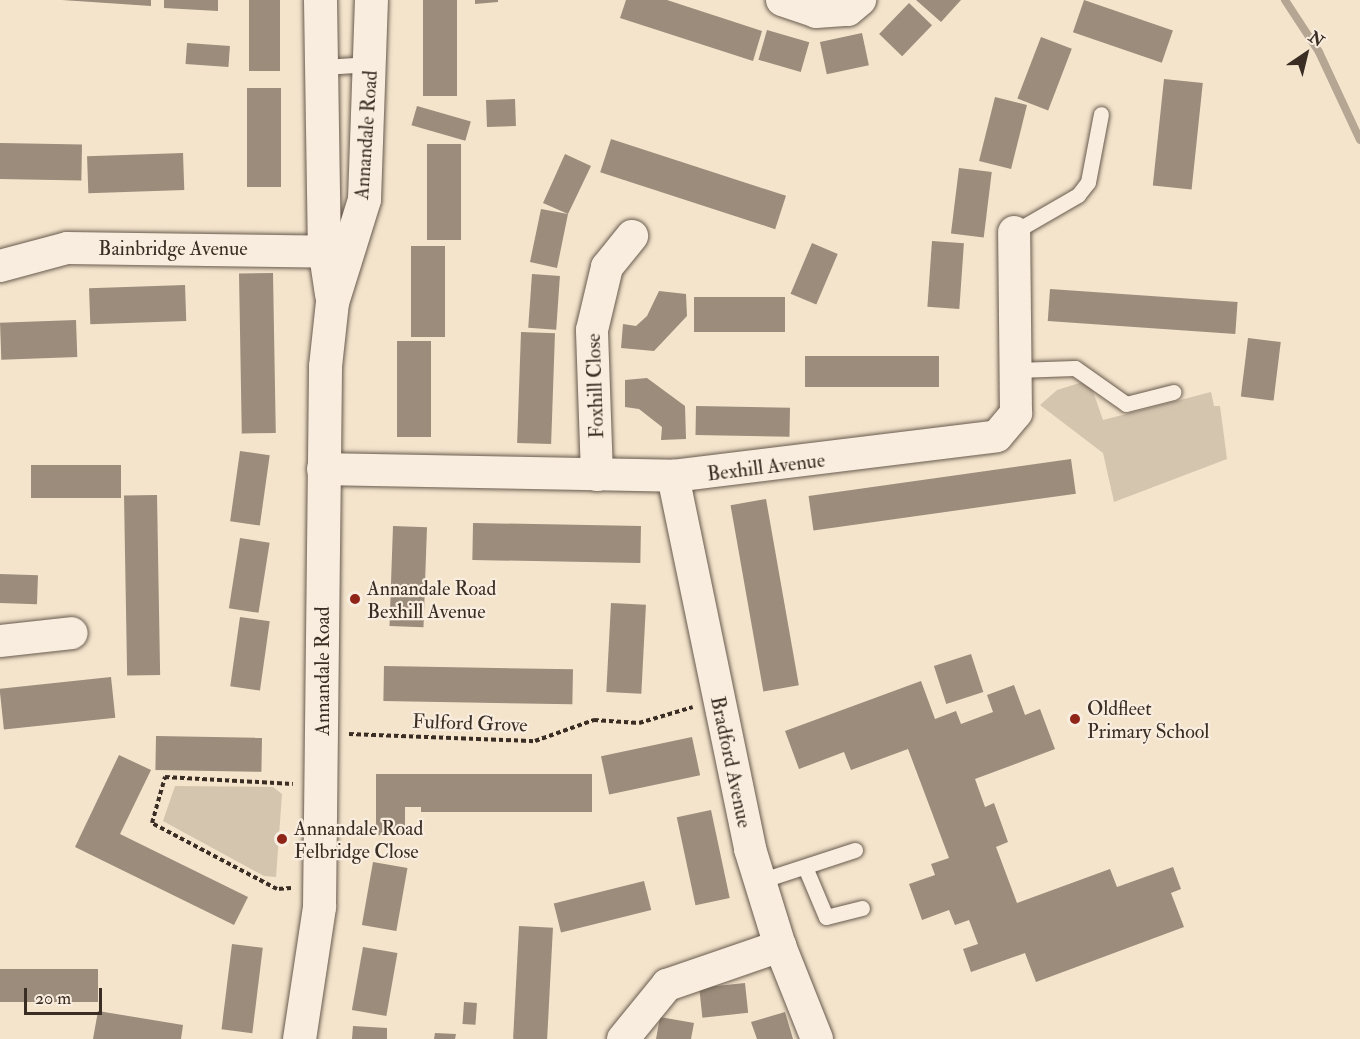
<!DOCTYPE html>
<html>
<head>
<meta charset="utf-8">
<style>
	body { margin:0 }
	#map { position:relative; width:1360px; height:1039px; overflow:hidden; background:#f4e4cc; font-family:"IM FELL Double Pica",serif }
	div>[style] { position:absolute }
	.green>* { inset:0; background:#d4c5af }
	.stream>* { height:8px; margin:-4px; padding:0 4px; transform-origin:4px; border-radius:4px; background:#b5a693 }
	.building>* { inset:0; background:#9b8c7b; transform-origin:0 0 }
	.path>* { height:4px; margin-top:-2px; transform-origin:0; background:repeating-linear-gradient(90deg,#3a2d24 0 4.5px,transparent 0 7.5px) }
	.roads { filter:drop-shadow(0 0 2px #685b4e) drop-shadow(0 0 2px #685b4e) }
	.service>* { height:15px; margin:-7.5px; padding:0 7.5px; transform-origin:7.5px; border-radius:7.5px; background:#f8edde }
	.minor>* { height:32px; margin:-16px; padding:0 16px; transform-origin:16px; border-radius:16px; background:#f8edde }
	.tertiary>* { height:33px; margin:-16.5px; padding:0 16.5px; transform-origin:16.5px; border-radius:16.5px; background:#f8edde }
	.dots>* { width:16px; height:16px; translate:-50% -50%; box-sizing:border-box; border:3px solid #f8edde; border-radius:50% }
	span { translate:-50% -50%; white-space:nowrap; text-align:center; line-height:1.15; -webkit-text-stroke:4.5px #f8edde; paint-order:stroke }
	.street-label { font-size:20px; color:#3a2d24 }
	.poi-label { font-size:20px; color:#3a2d24 }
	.left { translate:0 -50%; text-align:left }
	.north { position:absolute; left:1276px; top:24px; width:60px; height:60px; -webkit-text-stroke:4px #f8edde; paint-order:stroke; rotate:35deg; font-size:16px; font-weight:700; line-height:24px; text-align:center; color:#3a2d24 }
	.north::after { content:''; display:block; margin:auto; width:21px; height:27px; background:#3a2d24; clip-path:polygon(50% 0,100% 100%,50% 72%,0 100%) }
	.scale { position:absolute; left:24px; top:988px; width:78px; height:27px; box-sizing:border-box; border:3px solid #3a2d24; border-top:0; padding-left:8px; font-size:18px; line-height:21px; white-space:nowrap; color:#3a2d24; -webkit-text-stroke:4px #f8edde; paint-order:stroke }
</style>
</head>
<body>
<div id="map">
	<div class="green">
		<i style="clip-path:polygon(1089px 380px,1103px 420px,1211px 392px,1214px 406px,1220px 406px,1227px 459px,1114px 502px,1103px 453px,1040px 405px,1057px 390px)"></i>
		<i style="clip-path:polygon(175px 786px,273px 787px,282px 794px,276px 877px,264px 876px,163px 821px)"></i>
	</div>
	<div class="stream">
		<i style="left:1285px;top:0;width:62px;rotate:56.8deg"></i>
		<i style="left:1319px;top:52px;width:97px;rotate:65deg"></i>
	</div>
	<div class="building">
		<i style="clip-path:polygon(62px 0,151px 0,151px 6px)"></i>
		<i style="clip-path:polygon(164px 0,218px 0,218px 11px,164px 8px)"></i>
		<i style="left:249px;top:0;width:31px;height:71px"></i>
		<i style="left:423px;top:0;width:34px;height:96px"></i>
		<i style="clip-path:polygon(475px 0,498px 0,498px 2px,475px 4px)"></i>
		<i style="clip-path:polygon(626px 0,667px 0,762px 31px,753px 61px,620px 18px)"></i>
		<i style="clip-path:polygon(916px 0,961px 0,941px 22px)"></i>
		<i style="left:1084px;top:0;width:94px;height:34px;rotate:19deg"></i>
		<i style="left:909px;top:3px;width:32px;height:43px;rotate:44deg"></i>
		<i style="left:767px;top:30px;width:44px;height:31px;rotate:16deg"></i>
		<i style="left:862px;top:33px;width:33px;height:43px;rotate:78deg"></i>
		<i style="left:1041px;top:37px;width:33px;height:66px;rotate:21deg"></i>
		<i style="left:187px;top:43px;width:43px;height:21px;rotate:4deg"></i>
		<i style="left:1164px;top:79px;width:39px;height:107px;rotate:6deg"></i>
		<i style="left:247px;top:88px;width:34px;height:99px"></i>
		<i style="left:995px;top:97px;width:33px;height:66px;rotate:14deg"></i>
		<i style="left:515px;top:99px;width:27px;height:29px;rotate:88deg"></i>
		<i style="left:417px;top:106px;width:56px;height:20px;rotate:16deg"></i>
		<i style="left:611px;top:139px;width:184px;height:35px;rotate:18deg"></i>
		<i style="left:0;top:143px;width:82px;height:36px;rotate:1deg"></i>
		<i style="left:427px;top:144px;width:34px;height:96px"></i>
		<i style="left:183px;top:153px;width:37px;height:96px;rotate:88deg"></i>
		<i style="clip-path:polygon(565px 154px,591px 166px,568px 214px,557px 268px,530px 262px,541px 209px,568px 214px,543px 203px)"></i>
		<i style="left:959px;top:168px;width:33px;height:66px;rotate:7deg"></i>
		<i style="left:932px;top:241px;width:32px;height:66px;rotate:4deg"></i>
		<i style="left:812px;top:243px;width:28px;height:55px;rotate:23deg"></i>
		<i style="left:411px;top:246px;width:34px;height:91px"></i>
		<i style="left:273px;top:273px;width:160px;height:34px;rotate:89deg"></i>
		<i style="left:532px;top:274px;width:28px;height:54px;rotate:4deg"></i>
		<i style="left:185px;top:285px;width:36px;height:96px;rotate:88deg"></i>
		<i style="left:1050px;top:289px;width:188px;height:32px;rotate:4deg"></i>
		<i style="clip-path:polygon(659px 291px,686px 294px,687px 316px,654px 351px,621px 348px,623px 324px,636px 326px,647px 316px)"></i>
		<i style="left:694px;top:297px;width:91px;height:35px"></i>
		<i style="left:76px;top:320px;width:37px;height:76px;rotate:88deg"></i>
		<i style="left:521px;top:332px;width:34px;height:111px;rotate:2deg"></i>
		<i style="left:1248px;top:338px;width:33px;height:59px;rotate:7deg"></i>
		<i style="left:397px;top:341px;width:34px;height:96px"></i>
		<i style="left:805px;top:356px;width:134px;height:31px"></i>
		<i style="clip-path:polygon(647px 378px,685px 406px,686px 439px,661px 440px,662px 427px,639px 409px,625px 407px,625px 380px)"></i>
		<i style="left:696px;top:406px;width:94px;height:29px;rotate:1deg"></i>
		<i style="left:240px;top:451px;width:30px;height:71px;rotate:8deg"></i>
		<i style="left:1071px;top:459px;width:35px;height:265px;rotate:82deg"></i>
		<i style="left:31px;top:465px;width:90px;height:33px"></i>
		<i style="left:157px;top:495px;width:180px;height:33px;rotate:89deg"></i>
		<i style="left:766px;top:499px;width:189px;height:36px;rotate:80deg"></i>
		<i style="left:473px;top:523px;width:168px;height:37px;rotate:1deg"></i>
		<i style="left:393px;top:526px;width:34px;height:100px;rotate:2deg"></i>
		<i style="left:240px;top:538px;width:30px;height:71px;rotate:9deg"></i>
		<i style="left:0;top:574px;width:38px;height:29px;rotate:2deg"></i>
		<i style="left:611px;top:603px;width:35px;height:89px;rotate:3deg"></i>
		<i style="left:240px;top:617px;width:30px;height:70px;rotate:8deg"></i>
		<i style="left:971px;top:654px;width:40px;height:39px;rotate:72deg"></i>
		<i style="left:384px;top:666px;width:189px;height:35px;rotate:1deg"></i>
		<i style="left:111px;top:677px;width:41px;height:112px;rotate:84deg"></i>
		<i style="clip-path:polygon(921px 681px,935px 719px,956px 711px,961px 724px,993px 712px,987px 695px,1014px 685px,1025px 715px,1040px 709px,1055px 749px,975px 779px,985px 807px,994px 803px,1008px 842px,996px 847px,1017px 903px,1110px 869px,1117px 887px,1173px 867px,1181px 889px,1171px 893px,1184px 927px,1036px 982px,1025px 953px,971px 972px,963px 949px,978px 944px,969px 920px,955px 925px,949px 910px,922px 920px,909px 884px,935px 875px,931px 864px,949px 858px,908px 749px,851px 770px,844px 752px,799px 769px,785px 731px)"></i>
		<i style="left:156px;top:736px;width:106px;height:34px;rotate:1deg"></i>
		<i style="left:692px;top:737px;width:39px;height:93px;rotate:78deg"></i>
		<i style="clip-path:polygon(119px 755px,151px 770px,120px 834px,248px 897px,234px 925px,75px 847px)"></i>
		<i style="clip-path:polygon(376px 774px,592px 774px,592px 812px,421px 812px,421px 807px,405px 807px,405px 836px,376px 835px)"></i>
		<i style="left:711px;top:810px;width:90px;height:35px;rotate:78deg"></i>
		<i style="left:373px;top:862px;width:35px;height:64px;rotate:10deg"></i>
		<i style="left:644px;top:881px;width:30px;height:93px;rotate:76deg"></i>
		<i style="left:519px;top:926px;width:34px;height:113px;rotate:3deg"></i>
		<i style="left:232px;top:944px;width:31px;height:86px;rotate:7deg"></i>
		<i style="left:363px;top:947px;width:35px;height:64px;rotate:10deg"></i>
		<i style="left:98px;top:969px;width:33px;height:98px;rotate:90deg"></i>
		<i style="left:745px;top:983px;width:30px;height:46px;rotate:84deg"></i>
		<i style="left:464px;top:1002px;width:13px;height:22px;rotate:4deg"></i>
		<i style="clip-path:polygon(98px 1011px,183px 1025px,181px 1039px,93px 1039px)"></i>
		<i style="clip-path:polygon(785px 1012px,793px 1039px,757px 1039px,751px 1022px)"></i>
		<i style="clip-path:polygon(660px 1017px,694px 1023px,691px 1039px,656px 1039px)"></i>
		<i style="clip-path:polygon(353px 1026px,387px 1028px,387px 1039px,352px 1039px)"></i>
		<i style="clip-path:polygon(435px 1033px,456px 1034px,455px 1039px,434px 1039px)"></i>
	</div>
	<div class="path">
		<i style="left:349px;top:734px;width:186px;rotate:2.2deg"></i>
		<i style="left:535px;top:741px;width:63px;rotate:-19.6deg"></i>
		<i style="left:594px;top:720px;width:45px;rotate:3.8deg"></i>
		<i style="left:639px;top:723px;width:56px;rotate:-16.5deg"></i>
		<i style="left:291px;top:888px;width:14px;rotate:176deg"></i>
		<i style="left:277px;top:889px;width:141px;rotate:-152.2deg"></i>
		<i style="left:152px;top:823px;width:48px;rotate:-74.2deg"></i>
		<i style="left:165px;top:777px;width:128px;rotate:3.1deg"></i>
	</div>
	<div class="roads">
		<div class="service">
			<i style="left:323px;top:67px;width:48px;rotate:-3.6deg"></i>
			<i style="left:1014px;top:232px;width:74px;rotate:-30deg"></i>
			<i style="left:1078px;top:195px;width:16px;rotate:-52deg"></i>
			<i style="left:1088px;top:182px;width:69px;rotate:-79.2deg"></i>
			<i style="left:1016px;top:370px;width:59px;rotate:-1.9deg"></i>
			<i style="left:1075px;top:368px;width:62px;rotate:35.2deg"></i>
			<i style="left:1126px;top:404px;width:49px;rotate:-14.3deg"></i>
			<i style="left:805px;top:867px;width:54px;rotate:67.2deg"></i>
			<i style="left:826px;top:917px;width:37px;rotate:-14deg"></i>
			<i style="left:760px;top:881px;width:100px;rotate:-18.1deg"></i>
		</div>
		<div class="minor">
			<i style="left:782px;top:0;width:36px;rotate:19deg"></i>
			<i style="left:816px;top:12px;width:32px;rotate:-4deg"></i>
			<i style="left:848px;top:10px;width:16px;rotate:-40deg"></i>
			<i style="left:0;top:266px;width:69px;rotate:-15deg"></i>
			<i style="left:67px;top:248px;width:281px;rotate:0.8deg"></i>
			<i style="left:323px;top:469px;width:350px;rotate:1.1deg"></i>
			<i style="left:673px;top:476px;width:326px;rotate:-7deg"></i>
			<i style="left:997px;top:436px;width:30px;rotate:-50deg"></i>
			<i style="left:1016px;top:413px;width:181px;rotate:-90.6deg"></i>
			<i style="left:597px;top:475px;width:145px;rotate:-92deg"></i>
			<i style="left:592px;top:330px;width:65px;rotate:-76.6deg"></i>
			<i style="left:607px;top:267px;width:40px;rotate:-51deg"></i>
			<i style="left:673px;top:476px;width:381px;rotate:78.3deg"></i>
			<i style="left:750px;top:849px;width:102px;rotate:72.8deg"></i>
			<i style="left:780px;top:946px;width:100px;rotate:68.3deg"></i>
			<i style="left:0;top:641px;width:72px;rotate:-6.3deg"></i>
			<i style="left:623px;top:1039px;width:70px;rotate:-50.8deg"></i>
			<i style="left:667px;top:985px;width:120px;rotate:-19deg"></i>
		</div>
		<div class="tertiary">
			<i style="left:320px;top:0;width:247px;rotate:89.1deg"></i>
			<i style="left:324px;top:247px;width:48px;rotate:81.5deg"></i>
			<i style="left:299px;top:1039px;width:134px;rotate:-81.4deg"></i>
			<i style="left:319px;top:907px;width:541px;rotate:-89.36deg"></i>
			<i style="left:325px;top:366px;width:64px;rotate:-83.8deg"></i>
			<i style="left:332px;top:302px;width:108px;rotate:-72.7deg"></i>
			<i style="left:364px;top:199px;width:199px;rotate:-88deg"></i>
		</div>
	</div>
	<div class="dots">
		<i style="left:355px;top:599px;background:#8f2418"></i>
		<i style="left:1075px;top:719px;background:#8f2418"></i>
		<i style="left:282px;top:839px;background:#8f2418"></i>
	</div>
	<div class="street-label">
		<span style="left:366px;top:135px;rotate:-86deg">Annandale Road</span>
		<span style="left:173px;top:248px">Bainbridge Avenue</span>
		<span style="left:595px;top:386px;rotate:-92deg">Foxhill Close</span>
		<span style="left:766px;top:467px;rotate:-7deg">Bexhill Avenue</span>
		<span style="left:322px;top:671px;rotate:-90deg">Annandale Road</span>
		<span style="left:470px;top:723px;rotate:2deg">Fulford Grove</span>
		<span style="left:731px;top:762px;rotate:78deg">Bradford Avenue</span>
	</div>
	<div class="poi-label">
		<span class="left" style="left:367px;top:600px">Annandale Road<br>Bexhill Avenue</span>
		<span class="left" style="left:1087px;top:720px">Oldfleet<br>Primary School</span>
		<span class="left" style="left:294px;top:840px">Annandale Road<br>Felbridge Close</span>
	</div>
	<div class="north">N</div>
	<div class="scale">20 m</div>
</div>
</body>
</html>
